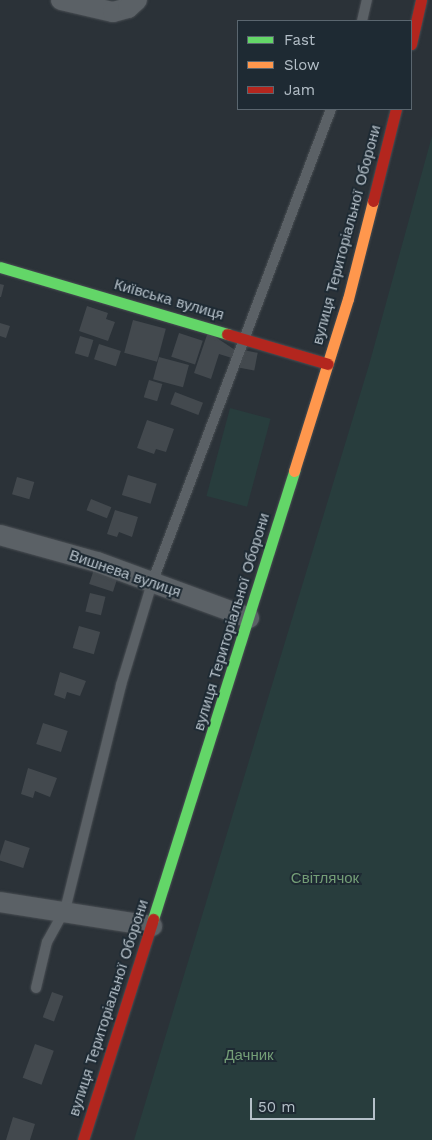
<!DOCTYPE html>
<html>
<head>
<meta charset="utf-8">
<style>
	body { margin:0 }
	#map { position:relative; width:432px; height:1140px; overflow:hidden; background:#2b3238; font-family:"Work Sans",sans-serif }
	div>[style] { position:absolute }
	.green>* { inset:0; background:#283d3d; transform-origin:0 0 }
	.building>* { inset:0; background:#43494e; transform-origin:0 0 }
	.roads { filter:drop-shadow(0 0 1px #494e53) drop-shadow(0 0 1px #494e53) }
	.lane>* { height:10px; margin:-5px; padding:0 5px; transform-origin:5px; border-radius:5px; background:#5b6166 }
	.street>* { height:20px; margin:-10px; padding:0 10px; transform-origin:10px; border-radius:10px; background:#5b6166 }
	.fast>* { height:11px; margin:-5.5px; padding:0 5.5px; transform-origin:5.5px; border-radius:5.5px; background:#63d668 }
	.slow>* { height:11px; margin:-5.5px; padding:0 5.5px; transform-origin:5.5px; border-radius:5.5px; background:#ff974d }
	.jam>* { height:11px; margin:-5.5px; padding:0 5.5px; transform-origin:5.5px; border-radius:5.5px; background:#b3261e }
	span { translate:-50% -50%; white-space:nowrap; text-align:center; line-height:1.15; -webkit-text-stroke:4px #1e2a33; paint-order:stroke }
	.street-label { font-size:15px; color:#b5c0c9 }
	.park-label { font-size:15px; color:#749e77 }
	.legend { position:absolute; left:237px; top:20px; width:175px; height:90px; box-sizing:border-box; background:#1e2a33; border:1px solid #5a666f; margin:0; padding:6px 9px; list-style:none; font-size:15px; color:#b5c0c9 }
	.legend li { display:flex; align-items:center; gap:10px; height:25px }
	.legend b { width:25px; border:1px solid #5a666f }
	.scale { position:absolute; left:250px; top:1098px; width:125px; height:22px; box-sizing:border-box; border:2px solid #b5c0c9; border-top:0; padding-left:6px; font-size:15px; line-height:18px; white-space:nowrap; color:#b5c0c9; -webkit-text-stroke:4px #1e2a33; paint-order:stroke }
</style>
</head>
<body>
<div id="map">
	<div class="green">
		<i style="clip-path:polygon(432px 136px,432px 1140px,134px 1140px,369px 365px)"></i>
		<i style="left:230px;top:408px;width:42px;height:91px;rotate:15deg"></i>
	</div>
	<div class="building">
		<i style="clip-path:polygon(0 284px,4px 285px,1px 297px,0 297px)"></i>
		<i style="clip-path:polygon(87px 306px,108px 313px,106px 319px,115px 322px,108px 341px,79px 331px)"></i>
		<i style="left:133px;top:320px;width:34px;height:34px;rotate:15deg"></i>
		<i style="clip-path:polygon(0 323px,10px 326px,6px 338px,0 336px)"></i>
		<i style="clip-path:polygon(208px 332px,235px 350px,232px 358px,219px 354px,211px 379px,194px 373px)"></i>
		<i style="left:179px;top:333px;width:25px;height:25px;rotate:18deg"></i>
		<i style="left:80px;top:336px;width:14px;height:18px;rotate:17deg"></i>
		<i style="left:99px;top:344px;width:23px;height:16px;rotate:18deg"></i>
		<i style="left:243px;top:350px;width:15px;height:18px;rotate:11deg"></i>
		<i style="left:159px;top:357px;width:31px;height:23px;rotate:15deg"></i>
		<i style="left:149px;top:380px;width:14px;height:18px;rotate:17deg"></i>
		<i style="left:175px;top:392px;width:30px;height:13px;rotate:21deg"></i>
		<i style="clip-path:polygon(147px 420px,174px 429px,166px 452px,156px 449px,154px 454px,137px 448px)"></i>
		<i style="left:128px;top:475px;width:30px;height:21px;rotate:17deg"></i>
		<i style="left:17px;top:477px;width:18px;height:18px;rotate:16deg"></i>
		<i style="left:91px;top:499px;width:22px;height:12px;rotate:22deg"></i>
		<i style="clip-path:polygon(115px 510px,138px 517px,132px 537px,119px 532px,117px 537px,107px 534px)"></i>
		<i style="left:96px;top:563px;width:25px;height:22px;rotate:18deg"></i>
		<i style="left:90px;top:593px;width:16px;height:19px;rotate:14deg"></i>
		<i style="left:79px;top:626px;width:22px;height:23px;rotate:16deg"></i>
		<i style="clip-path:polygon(60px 672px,86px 681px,80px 696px,67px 692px,65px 699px,54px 695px)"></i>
		<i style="left:43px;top:723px;width:26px;height:22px;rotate:18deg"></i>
		<i style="clip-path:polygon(28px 768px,57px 778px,50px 797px,35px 791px,33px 798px,21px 794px)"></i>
		<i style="left:5px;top:840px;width:26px;height:21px;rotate:18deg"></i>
		<i style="left:52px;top:992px;width:12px;height:27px;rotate:20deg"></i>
		<i style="left:35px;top:1044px;width:20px;height:36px;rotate:20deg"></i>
		<i style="clip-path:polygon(13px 1117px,35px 1124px,30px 1140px,6px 1140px)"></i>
	</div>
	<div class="roads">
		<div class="lane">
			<i style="left:362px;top:21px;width:22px;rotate:-77deg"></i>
			<i style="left:36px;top:988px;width:47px;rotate:-76.6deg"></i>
			<i style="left:47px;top:942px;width:37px;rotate:-61deg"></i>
			<i style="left:65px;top:910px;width:232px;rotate:-76deg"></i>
			<i style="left:121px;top:685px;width:107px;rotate:-73.1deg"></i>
			<i style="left:152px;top:583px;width:507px;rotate:-69.31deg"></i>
		</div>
		<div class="street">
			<i style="left:61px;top:0;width:53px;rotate:13deg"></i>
			<i style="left:113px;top:12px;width:16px;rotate:-15deg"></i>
			<i style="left:128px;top:8px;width:12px;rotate:-42deg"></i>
			<i style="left:0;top:535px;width:101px;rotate:15.6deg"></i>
			<i style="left:97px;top:562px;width:162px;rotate:20.2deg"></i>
			<i style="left:0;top:902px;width:154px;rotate:9deg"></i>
		</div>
		<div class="fast">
			<i style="left:0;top:267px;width:237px;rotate:16.4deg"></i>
			<i style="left:153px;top:919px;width:470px;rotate:-72.5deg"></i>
		</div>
		<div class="slow">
			<i style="left:294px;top:471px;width:180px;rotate:-72.6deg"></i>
			<i style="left:348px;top:299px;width:101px;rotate:-75.7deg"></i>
		</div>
		<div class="jam">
			<i style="left:411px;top:44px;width:45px;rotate:-77.2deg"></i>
			<i style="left:373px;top:201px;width:95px;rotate:-76deg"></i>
			<i style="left:227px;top:334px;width:105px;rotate:16.5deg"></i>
			<i style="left:83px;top:1140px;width:232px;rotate:-72.4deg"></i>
		</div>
	</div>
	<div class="street-label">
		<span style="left:347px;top:235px;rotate:-75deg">вулиця Територіальної Оборони</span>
		<span style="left:169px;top:300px;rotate:16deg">Київська вулиця</span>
		<span style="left:125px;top:574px;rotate:19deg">Вишнева вулиця</span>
		<span style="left:232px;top:622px;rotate:-73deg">вулиця Територіальної Оборони</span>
		<span style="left:109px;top:1008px;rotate:-72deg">вулиця Територіальної Оборони</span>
	</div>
	<div class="park-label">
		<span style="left:325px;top:879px">Світлячок</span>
		<span style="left:249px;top:1056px">Дачник</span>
	</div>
	<ul class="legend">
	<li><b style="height:6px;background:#63d668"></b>Fast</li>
	<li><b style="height:6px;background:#ff974d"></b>Slow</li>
	<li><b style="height:6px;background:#b3261e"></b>Jam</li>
	</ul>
	<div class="scale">50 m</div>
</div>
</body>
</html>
